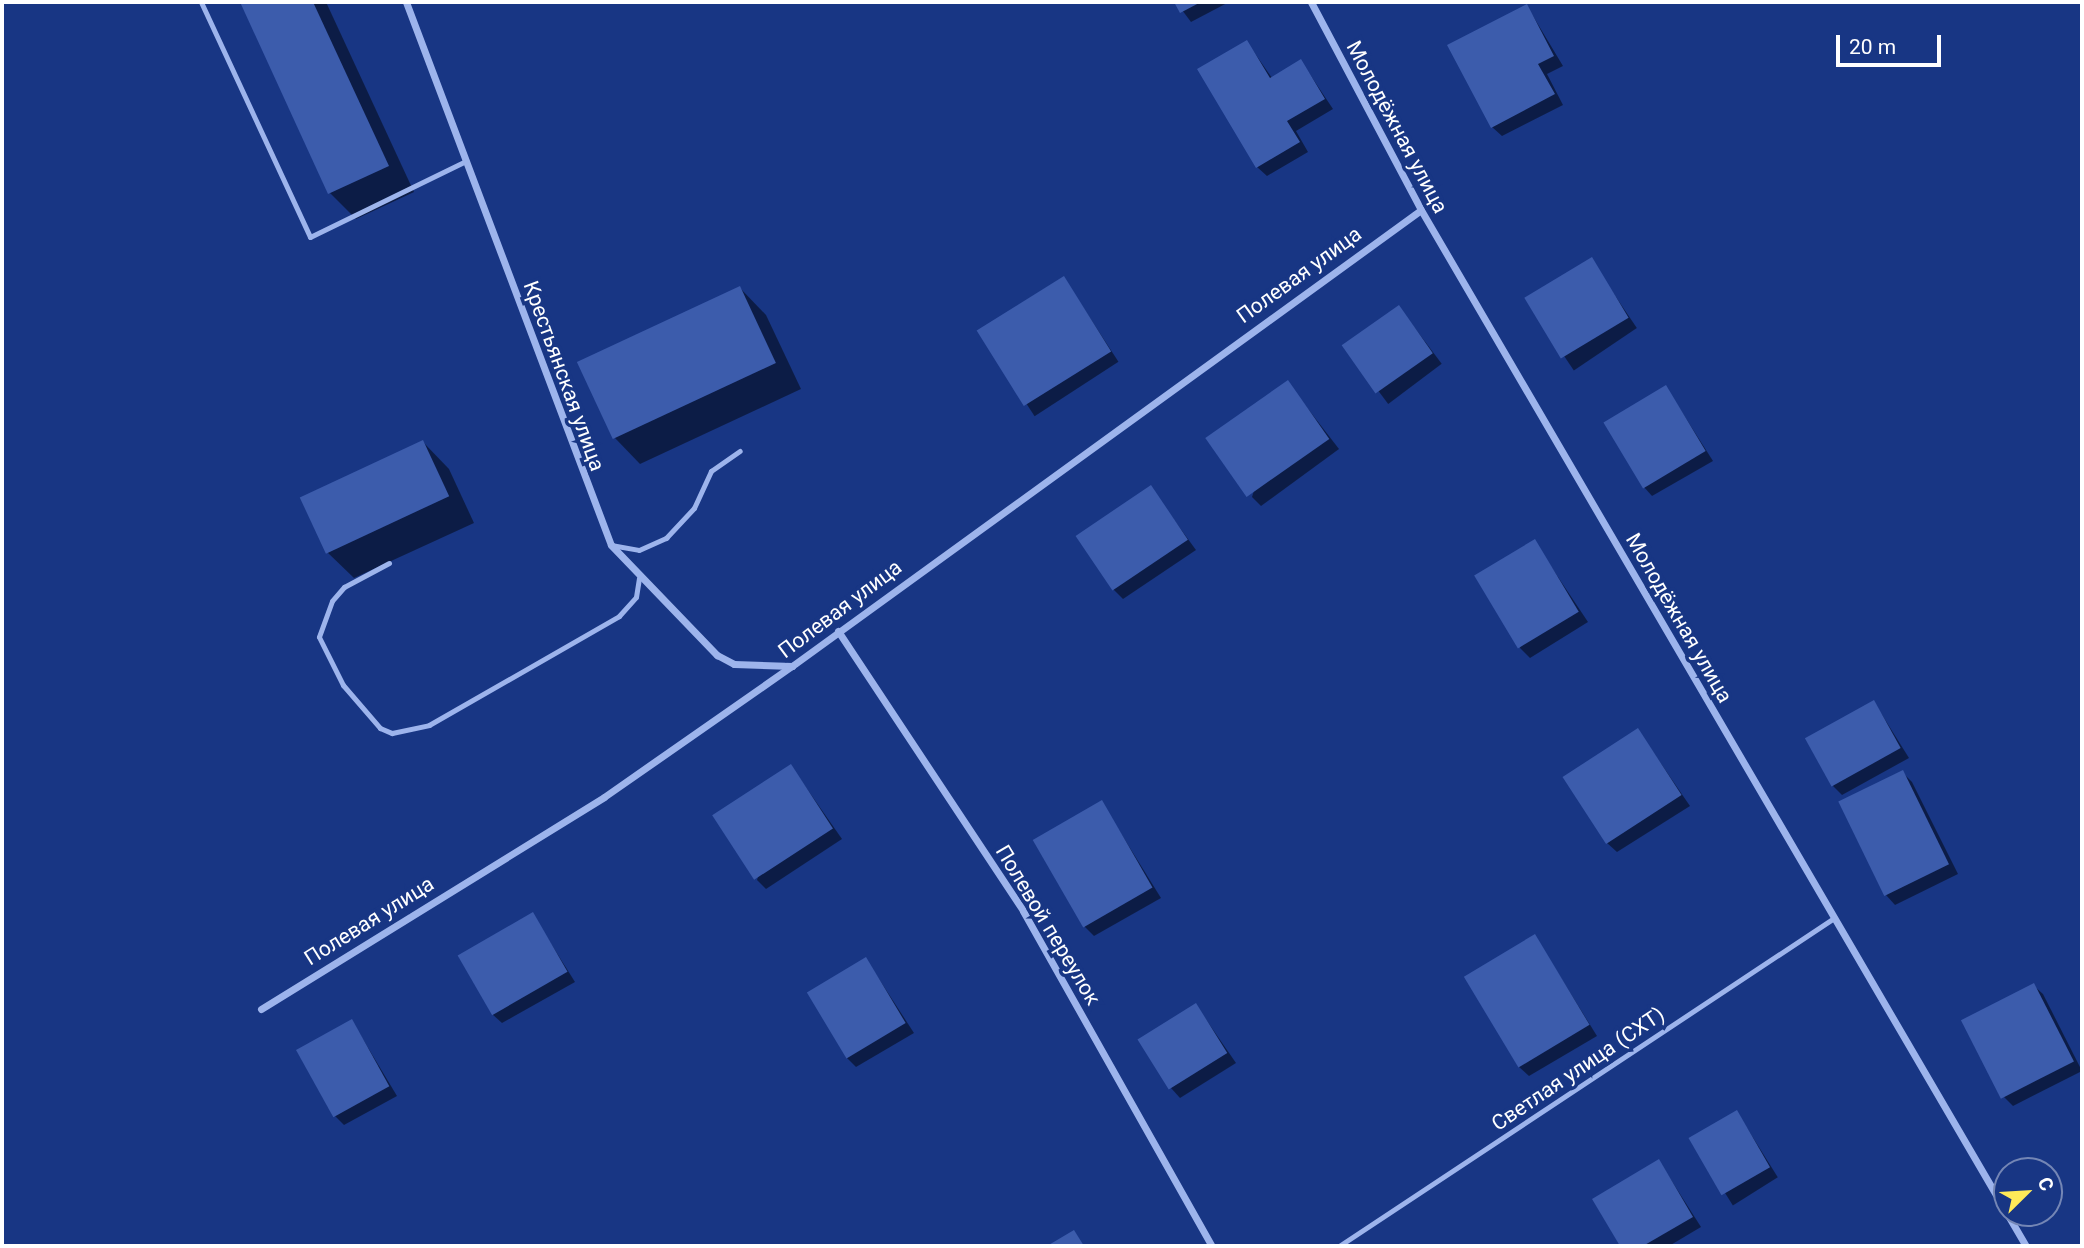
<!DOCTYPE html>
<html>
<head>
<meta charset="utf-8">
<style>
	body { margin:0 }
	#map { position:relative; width:2084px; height:1248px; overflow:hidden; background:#183684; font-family:Roboto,sans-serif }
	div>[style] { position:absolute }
	.shadow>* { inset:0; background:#0007; transform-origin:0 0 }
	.building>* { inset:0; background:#3c5cac; transform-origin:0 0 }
	.lane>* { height:5px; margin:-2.5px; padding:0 2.5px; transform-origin:2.5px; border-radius:2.5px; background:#9db4ec }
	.street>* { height:7px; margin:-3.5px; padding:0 3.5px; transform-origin:3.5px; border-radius:3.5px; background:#9db4ec }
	span { translate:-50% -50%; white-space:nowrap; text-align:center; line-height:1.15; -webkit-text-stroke:7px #183684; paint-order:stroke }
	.street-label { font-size:21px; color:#fff }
	.frame { position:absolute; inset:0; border:4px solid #fff; pointer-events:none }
	.north { position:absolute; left:1993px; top:1157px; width:70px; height:70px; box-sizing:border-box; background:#183684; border:2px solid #7486b5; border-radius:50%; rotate:66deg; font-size:19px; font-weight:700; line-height:28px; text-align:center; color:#fff }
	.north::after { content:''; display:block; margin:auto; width:24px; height:32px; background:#ffea58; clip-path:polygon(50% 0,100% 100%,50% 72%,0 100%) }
	.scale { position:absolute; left:1836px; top:35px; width:105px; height:32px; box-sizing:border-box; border:4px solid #fff; border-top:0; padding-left:9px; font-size:21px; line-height:24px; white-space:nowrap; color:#fff; -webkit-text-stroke:5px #183684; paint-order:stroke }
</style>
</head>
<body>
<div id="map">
	<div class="shadow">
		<i style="clip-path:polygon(242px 2px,326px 2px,414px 192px,356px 219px,330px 193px)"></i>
		<i style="clip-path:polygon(1176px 2px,1229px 2px,1191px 22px)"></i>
		<i style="clip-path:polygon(1527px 6px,1563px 66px,1547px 74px,1563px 105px,1502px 136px,1492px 127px)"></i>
		<i style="clip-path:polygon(1247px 42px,1272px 78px,1301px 61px,1333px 109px,1296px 131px,1308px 152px,1267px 176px,1257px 167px)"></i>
		<i style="left:1591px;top:260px;width:82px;height:76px;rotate:56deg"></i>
		<i style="left:1064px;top:278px;width:100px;height:100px;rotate:57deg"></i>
		<i style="clip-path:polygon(740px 288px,766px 315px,801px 389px,640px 464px,614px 437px,579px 363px)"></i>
		<i style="left:1399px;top:307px;width:71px;height:67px;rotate:53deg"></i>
		<i style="clip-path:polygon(1288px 383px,1339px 449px,1261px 506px,1252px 497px)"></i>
		<i style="clip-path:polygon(1666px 387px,1713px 461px,1652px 496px,1643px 486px)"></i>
		<i style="clip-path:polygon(423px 442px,449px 469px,474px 523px,354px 578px,327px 552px)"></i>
		<i style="clip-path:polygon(1150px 487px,1196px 550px,1123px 599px,1113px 589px)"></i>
		<i style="clip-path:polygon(1534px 541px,1588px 622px,1530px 658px,1520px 648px)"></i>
		<i style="clip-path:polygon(1874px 702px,1909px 758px,1842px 795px,1833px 786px)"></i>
		<i style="clip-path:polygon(1638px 730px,1690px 806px,1617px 852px,1607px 843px)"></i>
		<i style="clip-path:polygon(791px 766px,842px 839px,766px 889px,757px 880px)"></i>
		<i style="clip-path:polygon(1902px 772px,1912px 782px,1958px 874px,1895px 905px,1886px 895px)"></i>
		<i style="clip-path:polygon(1102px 803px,1161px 898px,1094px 936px,1085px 927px)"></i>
		<i style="clip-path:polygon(533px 915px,575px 982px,502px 1023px,492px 1014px)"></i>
		<i style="clip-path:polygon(1535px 936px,1597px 1036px,1529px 1076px,1519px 1067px)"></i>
		<i style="clip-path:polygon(866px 959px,914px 1033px,856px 1067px,847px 1058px)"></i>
		<i style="clip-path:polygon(2033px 985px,2043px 994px,2082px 1071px,2013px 1106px,2003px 1096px)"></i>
		<i style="clip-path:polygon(1196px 1005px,1236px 1063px,1180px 1098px,1171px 1088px)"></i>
		<i style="clip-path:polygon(352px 1021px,397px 1096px,344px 1125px,334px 1115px)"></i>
		<i style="left:1737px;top:1112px;width:77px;height:53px;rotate:58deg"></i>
		<i style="clip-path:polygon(1659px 1161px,1701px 1227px,1669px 1246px,1622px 1246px,1595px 1199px)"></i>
	</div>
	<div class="building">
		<i style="clip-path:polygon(240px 2px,313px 2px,389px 166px,328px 194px)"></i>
		<i style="clip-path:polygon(1174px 2px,1201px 2px,1180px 13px)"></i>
		<i style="clip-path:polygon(1527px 4px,1554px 56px,1538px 64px,1555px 94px,1491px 128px,1447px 45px)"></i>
		<i style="clip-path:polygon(1247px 40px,1270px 78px,1301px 59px,1325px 99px,1287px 121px,1300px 142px,1256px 168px,1197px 69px)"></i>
		<i style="left:1592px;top:257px;width:71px;height:79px;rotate:59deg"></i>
		<i style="left:1064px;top:276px;width:89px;height:103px;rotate:58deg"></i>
		<i style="left:740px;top:286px;width:85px;height:180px;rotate:65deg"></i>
		<i style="left:1399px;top:305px;width:59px;height:70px;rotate:55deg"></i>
		<i style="left:1288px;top:380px;width:72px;height:101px;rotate:55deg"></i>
		<i style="left:1666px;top:385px;width:77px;height:73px;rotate:59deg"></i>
		<i style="left:423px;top:440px;width:62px;height:136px;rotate:65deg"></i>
		<i style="left:1151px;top:485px;width:66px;height:91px;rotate:56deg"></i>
		<i style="left:1535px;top:539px;width:85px;height:71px;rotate:59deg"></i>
		<i style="left:1874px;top:700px;width:55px;height:79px;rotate:61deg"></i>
		<i style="left:1638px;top:728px;width:80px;height:90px;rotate:57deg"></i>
		<i style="left:791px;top:764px;width:77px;height:94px;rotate:57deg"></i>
		<i style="left:1903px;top:770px;width:105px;height:72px;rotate:64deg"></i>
		<i style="left:1102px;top:800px;width:101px;height:80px;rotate:60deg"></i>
		<i style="left:533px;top:912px;width:69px;height:87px;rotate:60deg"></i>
		<i style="left:1535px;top:934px;width:106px;height:83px;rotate:59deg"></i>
		<i style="left:866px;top:957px;width:77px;height:69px;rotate:59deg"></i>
		<i style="left:2034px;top:983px;width:88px;height:82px;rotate:63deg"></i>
		<i style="left:1196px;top:1003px;width:59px;height:69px;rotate:58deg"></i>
		<i style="left:352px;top:1019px;width:77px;height:64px;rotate:61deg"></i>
		<i style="left:1737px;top:1110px;width:66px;height:56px;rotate:60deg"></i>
		<i style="clip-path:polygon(1659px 1159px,1693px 1217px,1643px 1246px,1620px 1246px,1592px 1199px)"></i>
		<i style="clip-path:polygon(1074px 1230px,1084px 1246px,1047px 1246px)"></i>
	</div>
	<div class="lane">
		<i style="left:201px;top:2px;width:259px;rotate:65.1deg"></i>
		<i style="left:310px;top:237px;width:174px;rotate:-26deg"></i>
		<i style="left:611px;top:545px;width:28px;rotate:10deg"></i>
		<i style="left:639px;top:550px;width:30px;rotate:-24deg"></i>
		<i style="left:666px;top:538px;width:41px;rotate:-47deg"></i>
		<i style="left:694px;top:508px;width:41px;rotate:-65.3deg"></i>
		<i style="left:711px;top:471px;width:35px;rotate:-35deg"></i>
		<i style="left:389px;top:563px;width:51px;rotate:151.9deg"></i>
		<i style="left:344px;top:587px;width:18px;rotate:131deg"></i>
		<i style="left:332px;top:601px;width:38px;rotate:110deg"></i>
		<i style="left:319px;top:637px;width:54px;rotate:63.4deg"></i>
		<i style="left:343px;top:685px;width:57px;rotate:49.3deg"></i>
		<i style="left:380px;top:728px;width:13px;rotate:23deg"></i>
		<i style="left:392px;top:733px;width:38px;rotate:-12deg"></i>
		<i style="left:429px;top:725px;width:219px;rotate:-29.8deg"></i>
		<i style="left:619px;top:616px;width:25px;rotate:-48deg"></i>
		<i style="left:636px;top:597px;width:19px;rotate:-81deg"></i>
		<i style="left:1339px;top:1246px;width:594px;rotate:-33.53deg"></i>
	</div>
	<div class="street">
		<i style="left:406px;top:2px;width:580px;rotate:69.32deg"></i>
		<i style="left:611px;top:545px;width:153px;rotate:46.1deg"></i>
		<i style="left:717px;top:655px;width:19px;rotate:28deg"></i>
		<i style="left:734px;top:664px;width:58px;rotate:2deg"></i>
		<i style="left:1311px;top:2px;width:235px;rotate:62.1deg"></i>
		<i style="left:1421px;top:210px;width:1200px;rotate:59.72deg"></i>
		<i style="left:838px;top:631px;width:336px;rotate:56.5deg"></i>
		<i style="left:1023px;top:911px;width:385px;rotate:60.6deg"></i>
		<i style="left:261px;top:1009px;width:403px;rotate:-31.7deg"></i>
		<i style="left:604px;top:797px;width:229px;rotate:-34.9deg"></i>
		<i style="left:792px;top:666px;width:777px;rotate:-35.94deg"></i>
	</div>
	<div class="street-label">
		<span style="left:1397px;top:127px;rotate:62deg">Молодёжная улица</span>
		<span style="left:1299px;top:275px;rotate:-36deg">Полевая улица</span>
		<span style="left:564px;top:376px;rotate:70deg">Крестьянская улица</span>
		<span style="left:840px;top:609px;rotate:-37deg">Полевая улица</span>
		<span style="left:1679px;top:618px;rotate:60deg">Молодёжная улица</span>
		<span style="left:369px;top:921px;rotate:-32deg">Полевая улица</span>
		<span style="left:1048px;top:925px;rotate:59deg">Полевой переулок</span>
		<span style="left:1578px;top:1069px;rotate:-34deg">Светлая улица (СХТ)</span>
	</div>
	<div class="frame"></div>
	<div class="north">С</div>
	<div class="scale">20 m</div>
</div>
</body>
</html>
